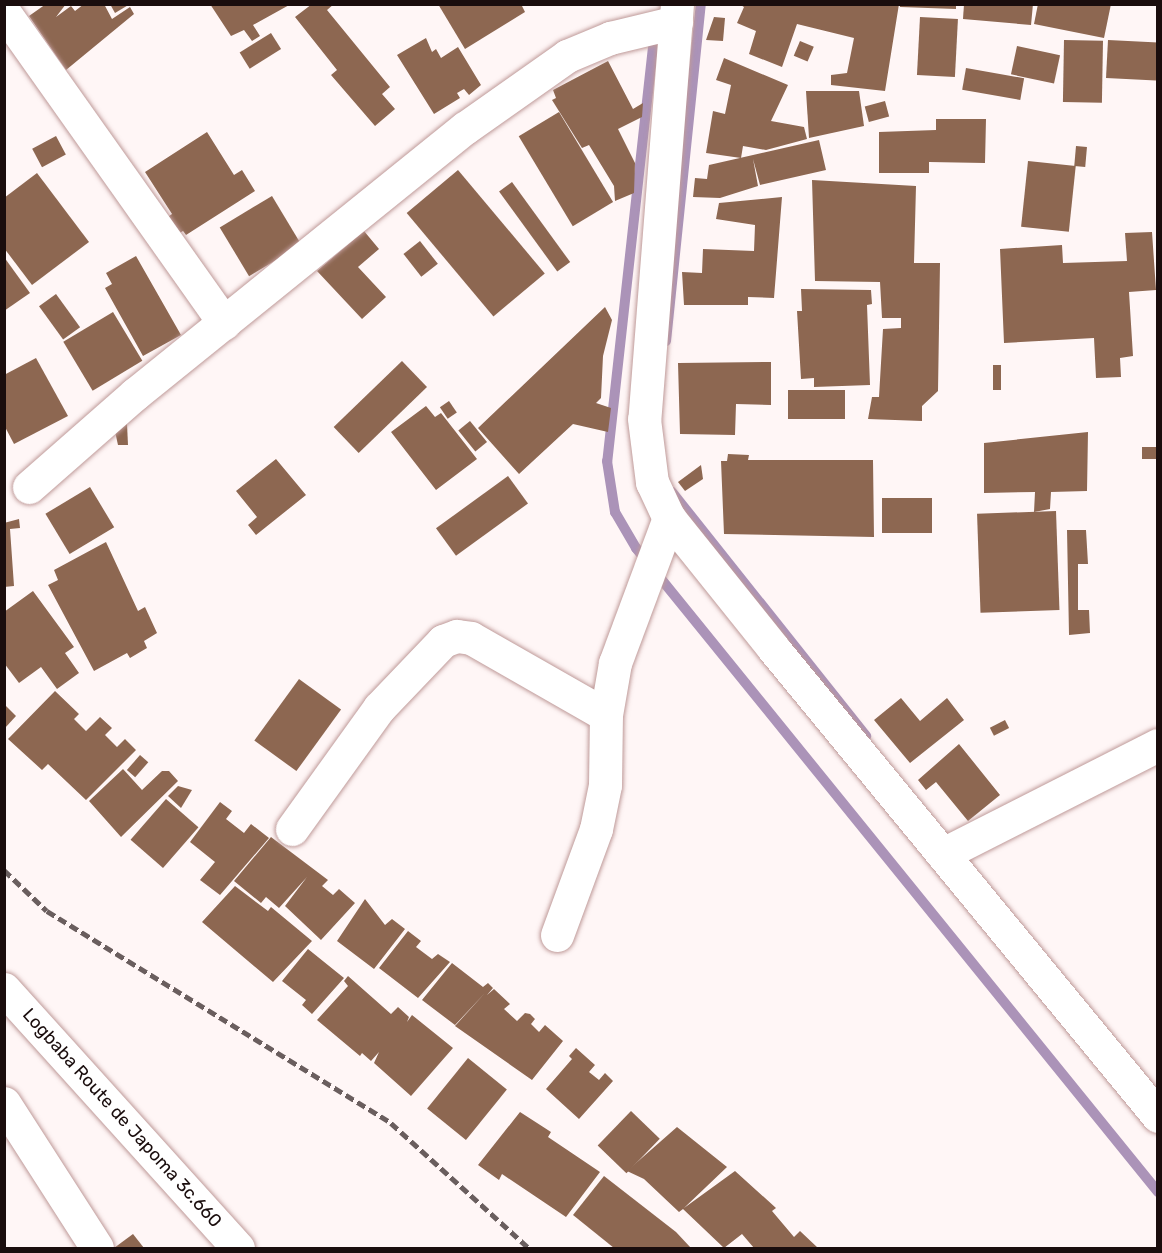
<!DOCTYPE html>
<html>
<head>
<meta charset="utf-8">
<style>
	body { margin:0 }
	#map { position:relative; width:1162px; height:1253px; overflow:hidden; background:#fff6f6; font-family:Rubik,sans-serif }
	div>[style] { position:absolute }
	.stream>* { height:10px; margin:-5px; padding:0 5px; transform-origin:5px; border-radius:5px; background:#ab93b8 }
	.building>* { inset:0; background:#8d6751; transform-origin:0 0 }
	.roads { filter:drop-shadow(0 0 2px #bf9a99) drop-shadow(0 0 2px #bf9a99) }
	.minor>* { height:33px; margin:-16.5px; padding:0 16.5px; transform-origin:16.5px; border-radius:16.5px; background:#fff }
	.secondary>* { height:33px; margin:-16.5px; padding:0 16.5px; transform-origin:16.5px; border-radius:16.5px; background:#fff }
	.primary>* { height:33px; margin:-16.5px; padding:0 16.5px; transform-origin:16.5px; border-radius:16.5px; background:#fff }
	.rail>* { height:4.5px; margin-top:-2.25px; transform-origin:0; background:repeating-linear-gradient(90deg,#6a5e5e 0 9px,transparent 0 13.5px) }
	span { translate:-50% -50%; white-space:nowrap; text-align:center; line-height:1.15; -webkit-text-stroke:4.5px #fff; paint-order:stroke }
	.street-label { font-size:18px; color:#1a0d0d }
	.frame { position:absolute; inset:0; border:6px solid #1a0d0d; pointer-events:none }
</style>
</head>
<body>
<div id="map">
	<div class="stream">
		<i style="left:653px;top:47px;width:417px;rotate:96.3deg"></i>
		<i style="left:607px;top:461px;width:52px;rotate:81.1deg"></i>
		<i style="left:615px;top:512px;width:42px;rotate:59.7deg"></i>
		<i style="left:636px;top:548px;width:829px;rotate:50.97deg"></i>
		<i style="left:666px;top:341px;width:339px;rotate:-84.1deg"></i>
		<i style="left:672px;top:492px;width:312px;rotate:51.5deg"></i>
	</div>
	<div class="building">
		<i style="clip-path:polygon(46px 4px,66px 4px,56px 17px,71px 6px,75px 11px,84px 4px,104px 4px,112px 19px,130px 7px,134px 14px,66px 70px,29px 16px)"></i>
		<i style="clip-path:polygon(110px 4px,130px 4px,115px 13px)"></i>
		<i style="clip-path:polygon(210px 4px,291px 4px,253px 25px,260px 36px,252px 41px,244px 30px,231px 36px)"></i>
		<i style="clip-path:polygon(312px 4px,334px 4px,327px 10px,390px 87px,382px 94px,395px 109px,375px 126px,331px 75px,337px 70px,295px 17px)"></i>
		<i style="clip-path:polygon(438px 4px,521px 4px,525px 12px,465px 49px)"></i>
		<i style="clip-path:polygon(739px 4px,899px 4px,885px 91px,831px 85px,831px 75px,847px 73px,854px 38px,797px 24px,782px 67px,749px 54px,756px 31px,737px 23px,744px 7px)"></i>
		<i style="clip-path:polygon(900px 4px,956px 4px,956px 9px,900px 7px)"></i>
		<i style="clip-path:polygon(964px 4px,1033px 4px,1031px 25px,963px 19px)"></i>
		<i style="clip-path:polygon(1038px 4px,1111px 4px,1104px 38px,1034px 24px)"></i>
		<i style="clip-path:polygon(714px 17px,725px 18px,723px 41px,706px 40px)"></i>
		<i style="left:920px;top:17px;width:38px;height:58px;rotate:3deg"></i>
		<i style="left:271px;top:33px;width:19px;height:37px;rotate:58deg"></i>
		<i style="clip-path:polygon(426px 38px,432px 52px,436px 49px,441px 58px,458px 47px,481px 85px,469px 95px,464px 89px,457px 93px,460px 98px,434px 114px,397px 55px)"></i>
		<i style="left:1064px;top:40px;width:39px;height:62px;rotate:1deg"></i>
		<i style="left:1108px;top:40px;width:50px;height:38px;rotate:3deg"></i>
		<i style="left:800px;top:41px;width:15px;height:16px;rotate:23deg"></i>
		<i style="left:1017px;top:46px;width:44px;height:29px;rotate:12deg"></i>
		<i style="clip-path:polygon(724px 58px,788px 85px,771px 121px,804px 127px,807px 139px,766px 150px,743px 146px,741px 158px,706px 153px,713px 111px,725px 114px,731px 85px,716px 80px)"></i>
		<i style="clip-path:polygon(608px 61px,633px 109px,643px 103px,642px 117px,618px 129px,635px 163px,634px 193px,615px 201px,614px 186px,589px 145px,582px 148px,552px 100px,556px 98px,553px 90px)"></i>
		<i style="left:966px;top:68px;width:59px;height:22px;rotate:10deg"></i>
		<i style="clip-path:polygon(806px 91px,859px 91px,864px 126px,809px 138px)"></i>
		<i style="left:885px;top:101px;width:16px;height:21px;rotate:75deg"></i>
		<i style="left:559px;top:112px;width:105px;height:47px;rotate:59deg"></i>
		<i style="clip-path:polygon(936px 119px,986px 119px,985px 163px,929px 162px,929px 173px,879px 173px,879px 132px,936px 130px)"></i>
		<i style="clip-path:polygon(207px 132px,234px 175px,242px 170px,255px 191px,186px 235px,183px 231px,173px 237px,162px 221px,172px 214px,145px 172px)"></i>
		<i style="left:56px;top:136px;width:21px;height:27px;rotate:62deg"></i>
		<i style="clip-path:polygon(819px 140px,826px 170px,760px 185px,753px 159px,758px 186px,720px 198px,693px 197px,695px 178px,707px 179px,709px 165px)"></i>
		<i style="left:1076px;top:146px;width:11px;height:20px;rotate:5deg"></i>
		<i style="left:1028px;top:161px;width:48px;height:66px;rotate:6deg"></i>
		<i style="left:458px;top:170px;width:135px;height:67px;rotate:50deg"></i>
		<i style="clip-path:polygon(37px 173px,89px 242px,32px 285px,4px 248px,4px 198px)"></i>
		<i style="clip-path:polygon(812px 180px,916px 186px,914px 263px,940px 263px,938px 391px,922px 406px,922px 421px,868px 419px,872px 397px,879px 397px,883px 329px,901px 328px,901px 318px,882px 318px,880px 282px,815px 281px)"></i>
		<i style="left:512px;top:182px;width:99px;height:16px;rotate:54deg"></i>
		<i style="left:272px;top:196px;width:57px;height:61px;rotate:59deg"></i>
		<i style="clip-path:polygon(782px 197px,774px 298px,748px 297px,748px 305px,684px 305px,682px 272px,702px 273px,703px 249px,754px 251px,755px 225px,716px 219px,719px 203px)"></i>
		<i style="clip-path:polygon(364px 231px,379px 249px,358px 267px,386px 297px,362px 319px,317px 271px)"></i>
		<i style="clip-path:polygon(1152px 232px,1156px 290px,1129px 292px,1133px 356px,1120px 358px,1121px 377px,1096px 378px,1094px 338px,1004px 343px,1000px 249px,1062px 245px,1063px 263px,1127px 261px,1125px 233px)"></i>
		<i style="left:420px;top:241px;width:29px;height:21px;rotate:52deg"></i>
		<i style="clip-path:polygon(136px 256px,181px 335px,143px 356px,105px 288px,112px 284px,106px 273px)"></i>
		<i style="clip-path:polygon(4px 257px,30px 293px,4px 311px)"></i>
		<i style="clip-path:polygon(801px 289px,871px 290px,872px 304px,867px 305px,870px 385px,814px 387px,814px 378px,801px 379px,797px 311px,802px 311px)"></i>
		<i style="left:56px;top:294px;width:41px;height:21px;rotate:54deg"></i>
		<i style="clip-path:polygon(605px 307px,612px 320px,603px 356px,601px 398px,596px 403px,611px 408px,608px 432px,573px 424px,519px 474px,478px 428px)"></i>
		<i style="left:113px;top:312px;width:57px;height:58px;rotate:59deg"></i>
		<i style="clip-path:polygon(36px 358px,68px 416px,14px 444px,4px 425px,4px 375px)"></i>
		<i style="left:402px;top:361px;width:36px;height:95px;rotate:46deg"></i>
		<i style="clip-path:polygon(771px 362px,771px 405px,736px 404px,735px 435px,680px 434px,678px 363px)"></i>
		<i style="left:993px;top:365px;width:8px;height:25px"></i>
		<i style="left:788px;top:390px;width:57px;height:29px"></i>
		<i style="left:449px;top:401px;width:14px;height:11px;rotate:56deg"></i>
		<i style="clip-path:polygon(426px 406px,435px 417px,441px 413px,477px 459px,436px 490px,391px 432px)"></i>
		<i style="left:470px;top:421px;width:27px;height:15px;rotate:51deg"></i>
		<i style="clip-path:polygon(127px 424px,128px 445px,118px 445px,114px 427px)"></i>
		<i style="clip-path:polygon(1088px 432px,1087px 491px,1051px 492px,1050px 509px,1034px 512px,1035px 492px,984px 493px,984px 443px)"></i>
		<i style="left:1142px;top:447px;width:16px;height:12px"></i>
		<i style="clip-path:polygon(728px 454px,749px 455px,748px 460px,873px 460px,874px 537px,724px 534px,721px 461px,727px 461px)"></i>
		<i style="clip-path:polygon(276px 459px,306px 495px,256px 535px,248px 525px,257px 517px,236px 491px)"></i>
		<i style="clip-path:polygon(701px 465px,703px 479px,685px 491px,678px 482px)"></i>
		<i style="left:508px;top:476px;width:34px;height:89px;rotate:54deg"></i>
		<i style="left:90px;top:487px;width:47px;height:52px;rotate:59deg"></i>
		<i style="left:882px;top:498px;width:50px;height:35px"></i>
		<i style="left:1056px;top:511px;width:99px;height:79px;rotate:88deg"></i>
		<i style="clip-path:polygon(19px 519px,20px 528px,10px 529px,14px 586px,4px 587px,4px 523px)"></i>
		<i style="clip-path:polygon(1067px 530px,1086px 530px,1088px 564px,1078px 564px,1078px 610px,1089px 610px,1090px 633px,1069px 635px)"></i>
		<i style="clip-path:polygon(106px 542px,138px 611px,145px 607px,157px 633px,144px 641px,147px 648px,130px 658px,127px 653px,94px 671px,48px 585px,58px 580px,54px 570px)"></i>
		<i style="clip-path:polygon(33px 591px,74px 647px,65px 653px,79px 673px,57px 689px,41px 667px,19px 683px,4px 663px,4px 612px)"></i>
		<i style="left:299px;top:679px;width:52px;height:76px;rotate:36deg"></i>
		<i style="clip-path:polygon(55px 691px,79px 714px,74px 719px,86px 731px,100px 717px,112px 728px,105px 735px,117px 747px,125px 739px,136px 750px,86px 800px,48px 764px,42px 770px,8px 739px)"></i>
		<i style="clip-path:polygon(901px 698px,920px 721px,947px 698px,964px 720px,910px 763px,874px 720px)"></i>
		<i style="clip-path:polygon(5px 705px,16px 716px,5px 728px)"></i>
		<i style="left:1005px;top:720px;width:9px;height:17px;rotate:63deg"></i>
		<i style="clip-path:polygon(959px 744px,1000px 795px,968px 821px,936px 782px,926px 790px,918px 780px)"></i>
		<i style="left:140px;top:755px;width:11px;height:20px;rotate:41deg"></i>
		<i style="clip-path:polygon(123px 769px,142px 790px,162px 771px,169px 771px,178px 781px,121px 837px,89px 801px)"></i>
		<i style="clip-path:polygon(178px 786px,192px 790px,181px 808px,168px 796px)"></i>
		<i style="left:166px;top:799px;width:43px;height:54px;rotate:41deg"></i>
		<i style="clip-path:polygon(220px 802px,232px 811px,226px 819px,244px 833px,251px 824px,269px 838px,220px 895px,200px 880px,215px 862px,190px 842px)"></i>
		<i style="clip-path:polygon(271px 837px,328px 880px,322px 886px,333px 895px,339px 889px,355px 903px,321px 940px,285px 906px,307px 877px,279px 908px,266px 897px,261px 903px,234px 881px)"></i>
		<i style="clip-path:polygon(235px 886px,268px 911px,271px 907px,312px 941px,273px 982px,202px 922px)"></i>
		<i style="clip-path:polygon(365px 899px,385px 925px,392px 919px,405px 929px,374px 969px,337px 941px)"></i>
		<i style="clip-path:polygon(408px 931px,421px 941px,416px 947px,432px 959px,438px 954px,450px 962px,418px 998px,379px 968px)"></i>
		<i style="clip-path:polygon(308px 949px,344px 978px,312px 1014px,302px 1005px,306px 1000px,282px 981px)"></i>
		<i style="clip-path:polygon(452px 963px,483px 987px,488px 983px,493px 988px,487px 995px,494px 989px,510px 1004px,504px 1009px,517px 1021px,525px 1013px,530px 1014px,535px 1019px,531px 1024px,539px 1032px,545px 1025px,563px 1041px,532px 1080px,455px 1026px,485px 993px,455px 1025px,422px 1000px)"></i>
		<i style="clip-path:polygon(348px 976px,391px 1014px,398px 1007px,409px 1017px,407px 1022px,412px 1015px,453px 1048px,411px 1096px,374px 1063px,379px 1052px,371px 1061px,362px 1053px,360px 1056px,317px 1020px,348px 986px,344px 981px)"></i>
		<i style="clip-path:polygon(576px 1048px,595px 1065px,589px 1072px,599px 1080px,605px 1073px,613px 1081px,579px 1119px,546px 1089px,572px 1059px,569px 1056px)"></i>
		<i style="left:468px;top:1058px;width:50px;height:65px;rotate:39deg"></i>
		<i style="left:631px;top:1111px;width:40px;height:48px;rotate:44deg"></i>
		<i style="clip-path:polygon(520px 1112px,551px 1132px,548px 1137px,600px 1172px,566px 1217px,502px 1174px,499px 1180px,478px 1165px)"></i>
		<i style="clip-path:polygon(677px 1127px,727px 1167px,684px 1208px,735px 1171px,776px 1208px,772px 1211px,794px 1237px,800px 1231px,818px 1248px,754px 1248px,742px 1234px,724px 1248px,683px 1209px,679px 1212px,644px 1179px,627px 1171px)"></i>
		<i style="clip-path:polygon(604px 1176px,676px 1232px,691px 1248px,614px 1248px,573px 1215px)"></i>
		<i style="clip-path:polygon(133px 1234px,144px 1248px,114px 1248px)"></i>
	</div>
	<div class="roads">
		<div class="minor">
			<i style="left:4px;top:12px;width:381px;rotate:54.7deg"></i>
			<i style="left:29px;top:487px;width:141px;rotate:-41.3deg"></i>
			<i style="left:135px;top:394px;width:424px;rotate:-38.9deg"></i>
			<i style="left:465px;top:128px;width:125px;rotate:-35.2deg"></i>
			<i style="left:567px;top:56px;width:47px;rotate:-22.7deg"></i>
			<i style="left:610px;top:38px;width:68px;rotate:-13.6deg"></i>
			<i style="left:292px;top:829px;width:149px;rotate:-54.3deg"></i>
			<i style="left:379px;top:708px;width:93px;rotate:-46.3deg"></i>
			<i style="left:443px;top:641px;width:15px;rotate:-20deg"></i>
			<i style="left:457px;top:636px;width:14px;rotate:8deg"></i>
			<i style="left:471px;top:638px;width:155px;rotate:29.7deg"></i>
			<i style="left:943px;top:854px;width:241px;rotate:-26.9deg"></i>
			<i style="left:557px;top:935px;width:113px;rotate:-69.8deg"></i>
			<i style="left:596px;top:829px;width:45px;rotate:-78.4deg"></i>
			<i style="left:605px;top:785px;width:70px;rotate:-89.2deg"></i>
			<i style="left:606px;top:715px;width:53px;rotate:-80.2deg"></i>
			<i style="left:615px;top:663px;width:155px;rotate:-69.6deg"></i>
			<i style="left:4px;top:1103px;width:172px;rotate:57.3deg"></i>
		</div>
		<div class="secondary">
			<i style="left:677px;top:4px;width:416px;rotate:94.5deg"></i>
			<i style="left:644px;top:419px;width:64px;rotate:82.8deg"></i>
			<i style="left:652px;top:482px;width:40px;rotate:65deg"></i>
			<i style="left:669px;top:518px;width:166px;rotate:51.3deg"></i>
			<i style="left:773px;top:648px;width:606px;rotate:50.56deg"></i>
		</div>
		<div class="primary">
			<i style="left:4px;top:989px;width:349px;rotate:47.9deg"></i>
		</div>
	</div>
	<div class="rail">
		<i style="left:4px;top:870px;width:59px;rotate:43.6deg"></i>
		<i style="left:47px;top:911px;width:404px;rotate:31.6deg"></i>
		<i style="left:391px;top:1123px;width:186px;rotate:42.2deg"></i>
	</div>
	<div class="street-label">
		<span style="left:122px;top:1118px;rotate:48deg">Logbaba Route de Japoma 3c.660</span>
	</div>
	<div class="frame"></div>
</div>
</body>
</html>
